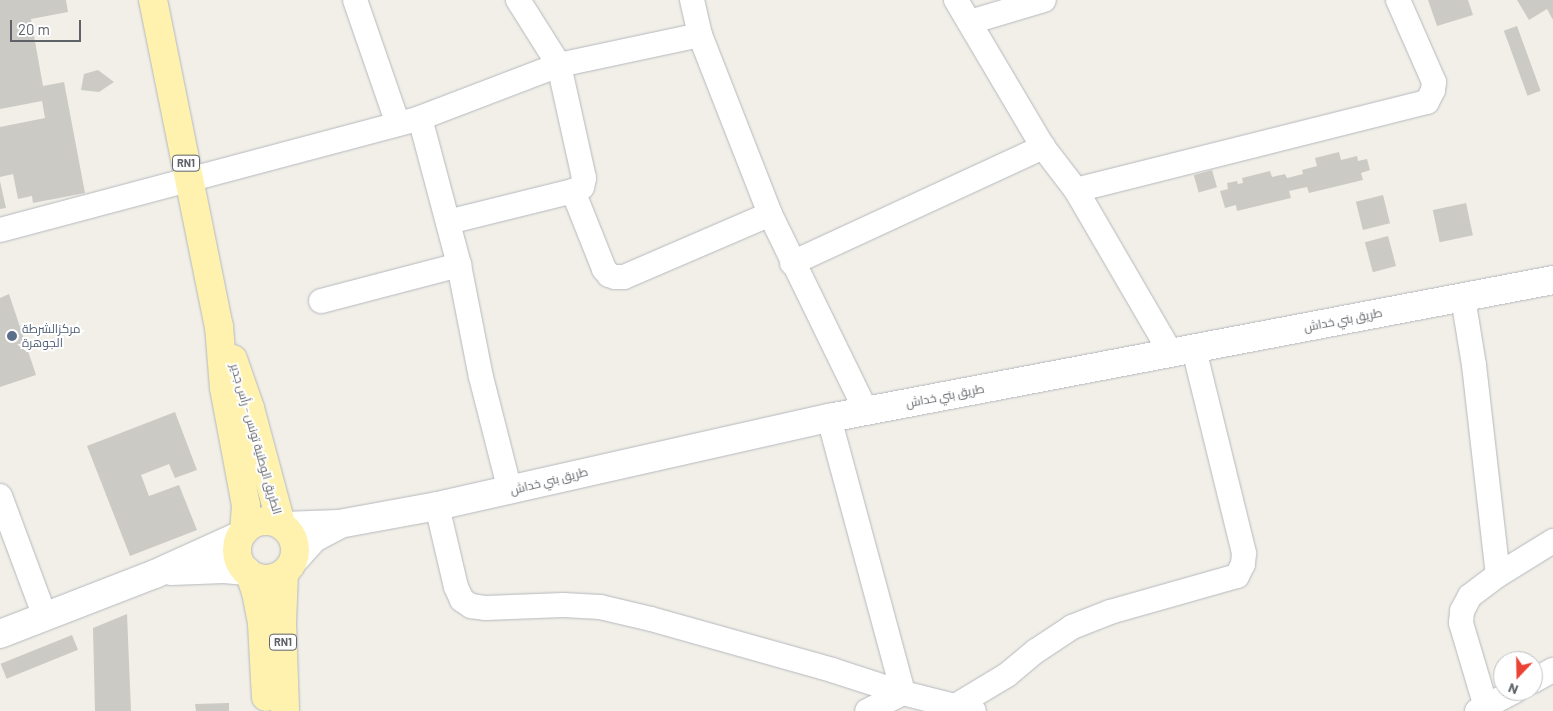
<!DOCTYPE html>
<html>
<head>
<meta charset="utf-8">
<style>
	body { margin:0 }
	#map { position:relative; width:1553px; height:711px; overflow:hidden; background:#f1efe8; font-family:Barlow,Cairo,sans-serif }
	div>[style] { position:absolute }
	.building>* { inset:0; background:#cccac5; transform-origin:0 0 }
	.roads { filter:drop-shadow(0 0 1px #b5b8bc) drop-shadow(0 0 1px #b5b8bc) }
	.street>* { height:24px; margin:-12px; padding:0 12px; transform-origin:12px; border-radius:12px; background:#fff }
	.secondary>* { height:28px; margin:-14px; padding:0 14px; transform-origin:14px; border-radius:14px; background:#fff }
	.primary>* { height:28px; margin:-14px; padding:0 14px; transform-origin:14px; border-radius:14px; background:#fff2af }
	.primary>.ring { margin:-14px; padding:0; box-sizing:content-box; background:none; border:28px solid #fff2af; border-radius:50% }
	.dots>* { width:14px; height:14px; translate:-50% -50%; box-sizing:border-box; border:2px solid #fff; border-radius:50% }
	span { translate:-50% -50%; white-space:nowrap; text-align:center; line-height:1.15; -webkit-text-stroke:4px #fff; paint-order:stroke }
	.shield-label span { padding:1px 4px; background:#fff; border:1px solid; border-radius:4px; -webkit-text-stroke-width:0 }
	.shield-label { font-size:11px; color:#5f6368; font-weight:700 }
	.street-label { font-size:12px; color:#5f6368 }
	.service-label { font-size:12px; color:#4e5e75 }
	.left { translate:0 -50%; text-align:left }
	.north { position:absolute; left:1493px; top:651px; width:50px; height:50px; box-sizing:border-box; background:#fff; border:1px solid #bfc1c3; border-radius:50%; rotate:201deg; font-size:14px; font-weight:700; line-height:20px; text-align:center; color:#5f6368 }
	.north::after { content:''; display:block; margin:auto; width:18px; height:22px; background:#ea4335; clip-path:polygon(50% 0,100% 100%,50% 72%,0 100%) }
	.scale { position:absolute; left:10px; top:20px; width:71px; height:22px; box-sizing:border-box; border:2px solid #5f6368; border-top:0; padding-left:6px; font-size:15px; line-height:18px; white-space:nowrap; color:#5f6368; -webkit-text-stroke:4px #fff; paint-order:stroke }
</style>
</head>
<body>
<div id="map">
	<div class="building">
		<i style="clip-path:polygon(0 0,66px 0,68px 12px,31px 19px,43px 86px,64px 82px,85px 193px,33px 203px,32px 196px,18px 199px,13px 174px,0 177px,0 127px,45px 118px,42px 101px,0 109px)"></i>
		<i style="clip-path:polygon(1428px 0,1468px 0,1473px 15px,1437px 26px)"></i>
		<i style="clip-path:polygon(1517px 0,1553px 0,1553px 20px,1547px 9px,1529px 20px)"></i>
		<i style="left:1517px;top:26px;width:69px;height:14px;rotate:70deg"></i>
		<i style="clip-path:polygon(98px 70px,114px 82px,99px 92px,81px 90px,84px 74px)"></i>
		<i style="clip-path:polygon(1339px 152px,1341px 160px,1357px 156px,1358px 161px,1367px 159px,1370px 170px,1361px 173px,1363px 180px,1309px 193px,1307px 187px,1289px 191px,1291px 198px,1237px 211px,1236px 205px,1225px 208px,1220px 191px,1228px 189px,1227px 183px,1237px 181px,1238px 184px,1243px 183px,1242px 178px,1270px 171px,1272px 177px,1285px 174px,1287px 178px,1303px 174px,1302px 170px,1317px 166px,1315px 158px)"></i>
		<i style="left:1212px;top:170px;width:18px;height:19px;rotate:74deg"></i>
		<i style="clip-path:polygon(0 181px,6px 208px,0 209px)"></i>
		<i style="left:1383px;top:195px;width:29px;height:28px;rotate:76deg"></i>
		<i style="left:1466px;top:203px;width:33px;height:34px;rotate:78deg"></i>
		<i style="left:1388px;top:236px;width:31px;height:24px;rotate:75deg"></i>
		<i style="clip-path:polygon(9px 294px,36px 375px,0 387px,0 298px)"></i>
		<i style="clip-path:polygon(175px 412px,197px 470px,175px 478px,169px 464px,141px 475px,149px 496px,179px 485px,197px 530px,130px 556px,87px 446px)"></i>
		<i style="clip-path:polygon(127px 614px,131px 711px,95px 711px,93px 628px)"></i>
		<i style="left:72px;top:635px;width:16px;height:77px;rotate:68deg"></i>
		<i style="clip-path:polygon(229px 703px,229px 711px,196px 711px,195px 704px)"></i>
	</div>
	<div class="roads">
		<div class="street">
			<i style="left:355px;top:0;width:131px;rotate:70.9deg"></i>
			<i style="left:692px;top:0;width:36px;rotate:77deg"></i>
			<i style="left:700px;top:35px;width:192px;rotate:68.6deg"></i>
			<i style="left:770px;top:214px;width:219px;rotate:64deg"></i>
			<i style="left:956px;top:0;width:171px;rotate:59.4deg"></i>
			<i style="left:1043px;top:147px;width:54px;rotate:52.5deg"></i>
			<i style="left:1076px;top:190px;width:189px;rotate:59.8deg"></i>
			<i style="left:970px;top:22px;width:77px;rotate:-16.6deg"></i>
			<i style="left:420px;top:118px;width:152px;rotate:75.1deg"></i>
			<i style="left:459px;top:265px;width:114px;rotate:78.9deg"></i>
			<i style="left:481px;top:377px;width:118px;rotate:75.7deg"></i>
			<i style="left:1076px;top:190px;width:362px;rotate:-14.1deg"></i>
			<i style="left:1427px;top:102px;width:13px;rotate:-63deg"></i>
			<i style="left:1433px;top:90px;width:8px;rotate:-83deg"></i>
			<i style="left:1434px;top:82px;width:90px;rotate:-113.7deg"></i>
			<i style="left:573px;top:191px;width:84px;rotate:68.3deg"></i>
			<i style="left:604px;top:269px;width:8px;rotate:50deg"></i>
			<i style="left:609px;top:275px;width:6px;rotate:18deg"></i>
			<i style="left:615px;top:277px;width:9px"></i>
			<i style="left:624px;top:277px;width:159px;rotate:-23.3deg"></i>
			<i style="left:448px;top:222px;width:129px;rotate:-13.9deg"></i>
			<i style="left:573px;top:191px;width:10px;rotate:-24deg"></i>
			<i style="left:582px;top:187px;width:9px;rotate:-77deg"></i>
			<i style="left:584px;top:178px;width:116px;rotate:-102.5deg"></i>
			<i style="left:559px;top:65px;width:77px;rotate:-122.2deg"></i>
			<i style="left:0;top:230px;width:435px;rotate:-14.9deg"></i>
			<i style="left:420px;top:118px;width:149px;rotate:-20.9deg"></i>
			<i style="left:559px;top:65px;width:144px;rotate:-12deg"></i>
			<i style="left:792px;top:263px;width:277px;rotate:-24.8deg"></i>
			<i style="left:1463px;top:298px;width:68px;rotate:80.7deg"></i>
			<i style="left:1474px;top:365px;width:211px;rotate:83.5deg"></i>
			<i style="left:321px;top:301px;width:143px;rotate:-14.6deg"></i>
			<i style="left:829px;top:418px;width:285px;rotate:74.9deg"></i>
			<i style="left:903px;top:693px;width:40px;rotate:153.4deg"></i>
			<i style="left:0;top:496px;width:129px;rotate:69.6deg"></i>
			<i style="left:437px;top:506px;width:83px;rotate:76.8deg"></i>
			<i style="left:456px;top:587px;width:14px;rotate:65deg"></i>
			<i style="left:462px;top:600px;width:11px;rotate:34deg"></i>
			<i style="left:471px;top:606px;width:15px;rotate:8deg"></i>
			<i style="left:486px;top:608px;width:77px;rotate:-2.2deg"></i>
			<i style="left:563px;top:605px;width:37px;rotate:3deg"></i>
			<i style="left:600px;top:607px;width:52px;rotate:13.2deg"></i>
			<i style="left:651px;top:619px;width:188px;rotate:15.7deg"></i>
			<i style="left:832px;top:670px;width:75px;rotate:17.9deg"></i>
			<i style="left:903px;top:693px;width:73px;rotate:14.2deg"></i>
			<i style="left:1533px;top:681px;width:23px;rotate:-29deg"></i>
			<i style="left:957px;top:705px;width:58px;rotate:-31deg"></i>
			<i style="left:1007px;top:675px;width:38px;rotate:-40deg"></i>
			<i style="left:1036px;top:651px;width:43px;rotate:-33.7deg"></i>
			<i style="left:1072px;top:627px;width:41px;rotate:-21.5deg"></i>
			<i style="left:1110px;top:612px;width:132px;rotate:-15.8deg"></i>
			<i style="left:1237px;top:576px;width:13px;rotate:-63deg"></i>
			<i style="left:1243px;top:564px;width:11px;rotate:-85deg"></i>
			<i style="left:1244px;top:553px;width:210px;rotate:-103.8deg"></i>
			<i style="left:1486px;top:707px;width:88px;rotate:-106.6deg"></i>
			<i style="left:1461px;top:623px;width:12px;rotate:-85deg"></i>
			<i style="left:1462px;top:611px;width:17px;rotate:-62deg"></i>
			<i style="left:1470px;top:596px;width:35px;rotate:-37deg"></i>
			<i style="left:1498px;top:575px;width:65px;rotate:-31.7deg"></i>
			<i style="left:1477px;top:711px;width:43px;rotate:-27.8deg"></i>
		</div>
		<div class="secondary">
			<i style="left:283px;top:526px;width:56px;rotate:-2deg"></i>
			<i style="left:339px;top:524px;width:100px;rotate:-10.4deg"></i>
			<i style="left:437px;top:506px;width:402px;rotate:-12.7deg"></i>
			<i style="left:829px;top:418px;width:737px;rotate:-10.79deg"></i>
			<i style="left:294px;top:560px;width:30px;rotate:-48deg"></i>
			<i style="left:314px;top:538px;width:27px;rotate:-28deg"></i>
			<i style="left:171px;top:571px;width:53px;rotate:-2.2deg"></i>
			<i style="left:224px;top:569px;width:23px;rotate:5deg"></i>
			<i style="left:0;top:634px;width:166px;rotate:-21.2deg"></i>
			<i style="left:155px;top:574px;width:94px;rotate:-24.4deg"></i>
		</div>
		<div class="primary">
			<i style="left:153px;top:0;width:333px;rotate:78.6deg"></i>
			<i style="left:219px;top:326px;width:62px;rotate:85.4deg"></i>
			<i style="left:224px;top:388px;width:119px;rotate:79.4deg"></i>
			<i style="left:246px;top:505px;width:26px;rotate:94deg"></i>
			<i style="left:233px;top:359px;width:52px;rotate:70.9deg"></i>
			<i style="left:250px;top:408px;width:120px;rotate:75deg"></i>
			<i class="ring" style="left:237px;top:521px;width:30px;height:30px"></i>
			<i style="left:284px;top:573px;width:50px;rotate:92.3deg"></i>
			<i style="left:282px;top:623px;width:88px;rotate:88deg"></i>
			<i style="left:250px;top:575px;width:18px;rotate:71deg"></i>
			<i style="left:256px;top:592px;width:33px;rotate:79deg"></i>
			<i style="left:262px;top:624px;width:73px;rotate:86.9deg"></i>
		</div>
	</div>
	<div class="dots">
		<i style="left:12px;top:336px;background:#5c6f8a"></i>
	</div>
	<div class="shield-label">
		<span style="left:186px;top:163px">RN1</span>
		<span style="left:283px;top:642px">RN1</span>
	</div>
	<div class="street-label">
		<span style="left:1343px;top:320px;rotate:-11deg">طريق بني خداش</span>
		<span style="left:945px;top:396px;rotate:-11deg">طريق بني خداش</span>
		<span style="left:256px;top:439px;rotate:74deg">الطريق الوطنية تونس - رأس جدير</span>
		<span style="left:549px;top:481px;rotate:-14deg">طريق بني خداش</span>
	</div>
	<div class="service-label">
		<span class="left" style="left:22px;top:336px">مركزالشرطة<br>الجوهرة</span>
	</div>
	<div class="north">N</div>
	<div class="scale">20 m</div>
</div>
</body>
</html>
